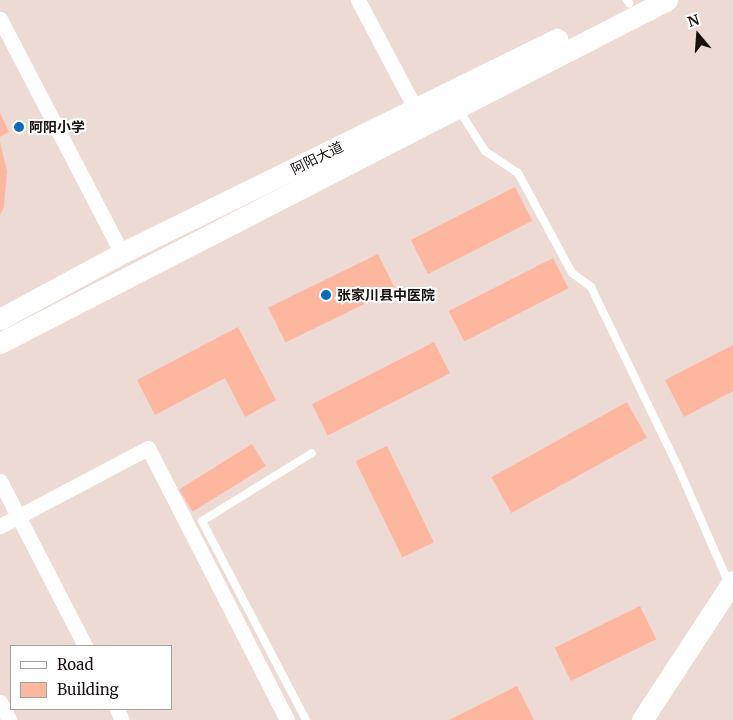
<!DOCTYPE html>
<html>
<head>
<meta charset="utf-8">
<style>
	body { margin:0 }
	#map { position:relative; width:733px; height:720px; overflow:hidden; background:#eedad4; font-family:Merriweather,"Noto Sans SC",serif }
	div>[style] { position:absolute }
	.building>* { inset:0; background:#feb79f; transform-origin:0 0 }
	.lane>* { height:8px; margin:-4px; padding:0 4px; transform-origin:4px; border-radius:4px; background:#fff }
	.street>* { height:15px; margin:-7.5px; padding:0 7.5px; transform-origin:7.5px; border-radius:7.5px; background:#fff }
	.secondary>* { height:21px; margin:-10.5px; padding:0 10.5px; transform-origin:10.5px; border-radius:10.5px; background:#fff }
	.dots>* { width:14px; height:14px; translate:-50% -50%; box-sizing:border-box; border:2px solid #fff; border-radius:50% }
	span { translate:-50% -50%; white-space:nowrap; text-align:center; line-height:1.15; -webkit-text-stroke:4px #fff; paint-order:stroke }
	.poi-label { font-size:14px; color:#18110f; font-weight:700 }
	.left { translate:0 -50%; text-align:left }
	.street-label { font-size:14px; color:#18110f }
	.legend { position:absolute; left:10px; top:645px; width:162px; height:65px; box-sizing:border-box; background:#fff; border:1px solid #a3a09f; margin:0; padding:6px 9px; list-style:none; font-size:15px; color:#18110f }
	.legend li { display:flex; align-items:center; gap:10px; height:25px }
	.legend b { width:25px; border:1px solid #a3a09f }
	.north { position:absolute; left:673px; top:10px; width:50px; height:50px; -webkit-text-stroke:4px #fff; paint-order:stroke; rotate:342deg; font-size:14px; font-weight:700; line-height:20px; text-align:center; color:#18110f }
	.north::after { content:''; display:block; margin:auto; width:18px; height:22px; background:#18110f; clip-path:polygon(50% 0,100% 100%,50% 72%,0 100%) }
</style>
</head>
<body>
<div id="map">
	<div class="building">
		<i style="clip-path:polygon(0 113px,9px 132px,0 137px)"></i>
		<i style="clip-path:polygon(0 142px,7px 171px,4px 207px,0 215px)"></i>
		<i style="left:515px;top:187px;width:38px;height:117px;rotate:63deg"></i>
		<i style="left:378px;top:254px;width:39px;height:122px;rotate:64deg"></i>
		<i style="left:553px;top:258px;width:34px;height:117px;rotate:63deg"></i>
		<i style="clip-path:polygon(238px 327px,276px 400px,245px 417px,225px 378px,155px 415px,137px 380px)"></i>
		<i style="left:434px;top:342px;width:35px;height:137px;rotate:63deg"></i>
		<i style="clip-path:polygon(733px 345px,733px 391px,684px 417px,665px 380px)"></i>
		<i style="left:627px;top:402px;width:41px;height:155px;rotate:61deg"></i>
		<i style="left:252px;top:444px;width:26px;height:86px;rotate:58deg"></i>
		<i style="left:387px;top:446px;width:107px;height:35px;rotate:64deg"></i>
		<i style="left:640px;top:606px;width:37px;height:95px;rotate:64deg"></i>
		<i style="clip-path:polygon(517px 686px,534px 720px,449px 720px)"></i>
	</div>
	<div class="lane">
		<i style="left:627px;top:0;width:4px;rotate:56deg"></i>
		<i style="left:459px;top:110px;width:49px;rotate:57.6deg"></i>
		<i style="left:485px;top:151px;width:40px;rotate:34deg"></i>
		<i style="left:518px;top:173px;width:114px;rotate:61.6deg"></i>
		<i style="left:572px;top:273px;width:24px;rotate:36deg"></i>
		<i style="left:591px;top:287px;width:200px;rotate:64.2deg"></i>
		<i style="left:678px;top:467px;width:128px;rotate:66.4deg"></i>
		<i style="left:306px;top:720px;width:225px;rotate:-117.6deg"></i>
		<i style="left:202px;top:521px;width:129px;rotate:-31.7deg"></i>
	</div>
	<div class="street">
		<i style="left:358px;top:0;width:124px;rotate:62.2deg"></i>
		<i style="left:0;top:19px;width:264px;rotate:62.5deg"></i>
		<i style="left:0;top:481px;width:186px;rotate:62.7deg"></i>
		<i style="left:0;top:526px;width:167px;rotate:-27.8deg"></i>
		<i style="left:148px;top:448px;width:305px;rotate:62.9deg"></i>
		<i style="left:0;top:702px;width:20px;rotate:63deg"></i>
		<i style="left:117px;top:709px;width:12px;rotate:66deg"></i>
	</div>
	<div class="secondary">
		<i style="left:0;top:319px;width:139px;rotate:-28.4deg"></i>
		<i style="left:122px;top:253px;width:485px;rotate:-26.2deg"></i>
		<i style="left:0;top:343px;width:750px;rotate:-27.21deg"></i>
		<i style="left:642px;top:720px;width:166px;rotate:-56.8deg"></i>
	</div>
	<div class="dots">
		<i style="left:19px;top:127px;background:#066db9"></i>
		<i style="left:326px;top:295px;background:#066db9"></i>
	</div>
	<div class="poi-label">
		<span class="left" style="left:29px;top:127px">阿阳小学</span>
		<span class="left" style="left:337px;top:295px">张家川县中医院</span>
	</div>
	<div class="street-label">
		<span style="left:317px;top:158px;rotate:-26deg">阿阳大道</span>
	</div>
	<ul class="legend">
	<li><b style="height:6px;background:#fff"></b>Road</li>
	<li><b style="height:14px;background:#feb79f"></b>Building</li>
	</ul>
	<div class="north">N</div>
</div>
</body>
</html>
